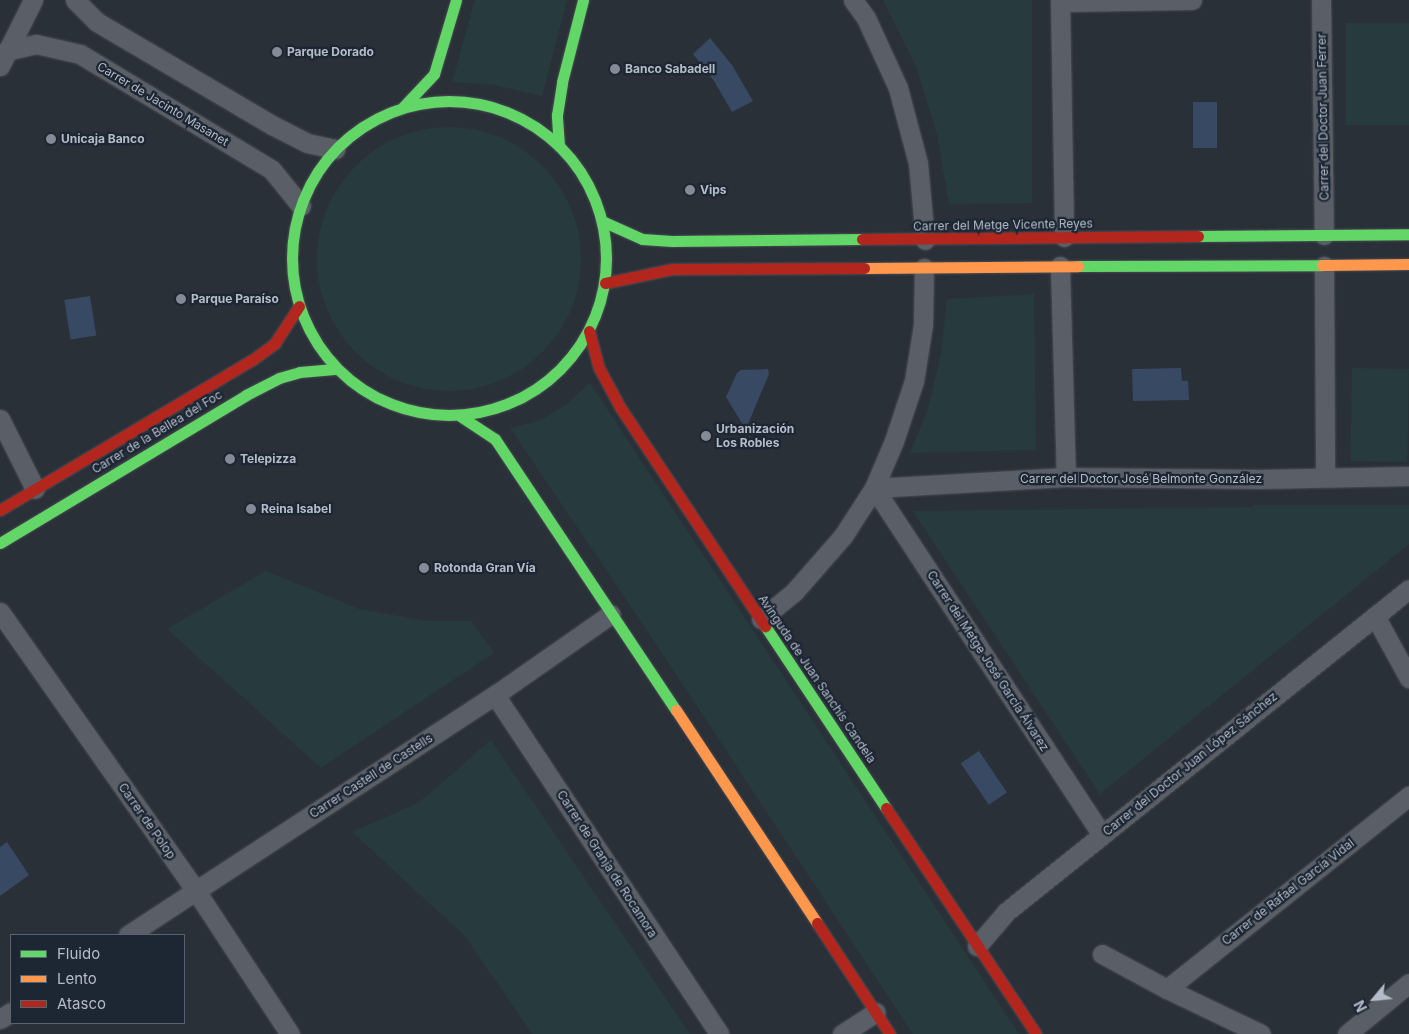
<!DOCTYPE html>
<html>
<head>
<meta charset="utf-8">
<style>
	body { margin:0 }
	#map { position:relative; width:1409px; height:1034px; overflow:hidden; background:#2a3038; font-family:Inter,sans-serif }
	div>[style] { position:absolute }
	.green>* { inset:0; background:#273a3e; transform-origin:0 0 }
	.round { border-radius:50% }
	.water>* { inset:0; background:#384963; transform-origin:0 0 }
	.roads { filter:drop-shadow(0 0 1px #484c53) drop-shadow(0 0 1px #484c53) }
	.street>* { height:19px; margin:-9.5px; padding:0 9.5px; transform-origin:9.5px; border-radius:9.5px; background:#5a5e66 }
	.fast>* { height:11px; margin:-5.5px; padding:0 5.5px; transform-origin:5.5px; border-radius:5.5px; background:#63d668 }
	.fast>.ring { margin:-5.5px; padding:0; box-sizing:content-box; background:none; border:11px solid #63d668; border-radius:50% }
	.slow>* { height:11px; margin:-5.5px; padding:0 5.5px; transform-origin:5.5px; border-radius:5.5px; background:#ff974d }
	.jam>* { height:11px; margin:-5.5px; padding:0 5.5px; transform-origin:5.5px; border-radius:5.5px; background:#b3261e }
	.dots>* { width:14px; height:14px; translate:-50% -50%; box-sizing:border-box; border:2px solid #1d2633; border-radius:50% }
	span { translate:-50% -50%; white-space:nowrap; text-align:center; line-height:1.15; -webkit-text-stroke:4.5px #1d2633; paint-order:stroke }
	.poi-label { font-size:12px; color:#b4bcc9; font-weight:700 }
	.left { translate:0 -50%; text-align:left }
	.street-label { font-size:12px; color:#b4bcc9 }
	.legend { position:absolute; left:10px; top:934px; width:175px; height:90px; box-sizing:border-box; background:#1d2633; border:1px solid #59626f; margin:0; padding:6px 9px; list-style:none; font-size:15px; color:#b4bcc9 }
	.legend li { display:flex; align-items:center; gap:10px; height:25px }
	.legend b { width:25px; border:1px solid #59626f }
	.north { position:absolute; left:1349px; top:974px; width:50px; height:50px; -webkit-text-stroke:4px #1d2633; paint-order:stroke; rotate:242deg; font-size:14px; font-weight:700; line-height:20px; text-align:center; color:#b4bcc9 }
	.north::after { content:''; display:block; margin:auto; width:18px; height:22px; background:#b4bcc9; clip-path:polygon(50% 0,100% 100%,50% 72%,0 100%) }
</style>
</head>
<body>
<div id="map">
	<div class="green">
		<i style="clip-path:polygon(475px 0,567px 0,542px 96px,495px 85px,452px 82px)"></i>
		<i style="clip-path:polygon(883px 0,1032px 0,1032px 203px,949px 204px,937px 134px,916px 66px)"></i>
		<i style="left:1409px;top:23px;width:102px;height:63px;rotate:90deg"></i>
		<i class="round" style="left:317px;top:127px;width:264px;height:264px"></i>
		<i style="clip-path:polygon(1034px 294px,1036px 450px,910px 453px,928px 409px,941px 354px,947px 299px)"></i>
		<i style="left:1352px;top:368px;width:57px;height:93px;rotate:1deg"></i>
		<i style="clip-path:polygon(590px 383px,1019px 1034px,913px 1034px,648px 632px,510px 428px,539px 421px,564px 406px)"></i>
		<i style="clip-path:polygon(1255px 505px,1409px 505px,1409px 544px,1100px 794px,913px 511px,1253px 507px)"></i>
		<i style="clip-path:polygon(266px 571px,359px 609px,426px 621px,471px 621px,494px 653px,321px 768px,167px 629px)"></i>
		<i style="clip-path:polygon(491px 740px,690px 1034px,532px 1034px,465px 936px,352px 832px,418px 803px)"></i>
	</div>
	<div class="water">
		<i style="clip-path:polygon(710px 38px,732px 65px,753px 101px,732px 112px,714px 81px,693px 54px)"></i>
		<i style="left:1193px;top:102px;width:24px;height:46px"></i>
		<i style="left:90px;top:296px;width:40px;height:26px;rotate:81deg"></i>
		<i style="clip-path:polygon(1181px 368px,1182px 381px,1188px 381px,1189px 400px,1133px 401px,1132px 369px)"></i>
		<i style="clip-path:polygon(768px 369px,769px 374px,748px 424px,743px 425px,726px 397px,737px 373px,741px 370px)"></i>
		<i style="left:979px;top:751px;width:50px;height:22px;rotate:56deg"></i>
		<i style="clip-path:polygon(7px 842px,29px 875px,0 896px,0 847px)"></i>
	</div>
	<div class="roads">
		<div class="street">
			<i style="left:75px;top:0;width:31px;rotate:45deg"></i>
			<i style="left:97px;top:22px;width:203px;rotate:30.5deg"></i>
			<i style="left:272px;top:125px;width:39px;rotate:27deg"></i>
			<i style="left:307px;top:143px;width:29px;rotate:12deg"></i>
			<i style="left:853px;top:0;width:22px;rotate:54deg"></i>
			<i style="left:866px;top:18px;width:77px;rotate:65.4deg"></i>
			<i style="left:898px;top:88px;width:78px;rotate:75.1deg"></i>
			<i style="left:918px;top:163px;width:77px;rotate:84.8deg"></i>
			<i style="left:1060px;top:0;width:237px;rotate:89deg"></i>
			<i style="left:1321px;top:0;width:235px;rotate:89.3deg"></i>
			<i style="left:1060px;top:2px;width:132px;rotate:-0.9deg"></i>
			<i style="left:6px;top:51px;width:31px;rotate:-13deg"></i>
			<i style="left:36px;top:44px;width:45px;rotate:12.8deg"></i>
			<i style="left:80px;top:54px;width:224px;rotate:31.1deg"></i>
			<i style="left:272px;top:170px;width:46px;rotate:51.1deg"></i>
			<i style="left:0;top:66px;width:74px;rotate:-63.4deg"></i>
			<i style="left:1060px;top:266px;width:211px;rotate:88.4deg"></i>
			<i style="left:1324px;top:266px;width:211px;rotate:89.7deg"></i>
			<i style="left:0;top:419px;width:78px;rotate:63.4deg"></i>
			<i style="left:0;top:612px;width:341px;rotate:54.9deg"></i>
			<i style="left:196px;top:891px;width:171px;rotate:56.7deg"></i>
			<i style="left:1375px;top:616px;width:71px;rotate:61.3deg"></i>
			<i style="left:761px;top:619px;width:43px;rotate:-39.3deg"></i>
			<i style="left:794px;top:592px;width:74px;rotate:-48.8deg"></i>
			<i style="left:843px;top:536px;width:57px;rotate:-57.1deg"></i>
			<i style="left:874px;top:488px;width:51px;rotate:-66.9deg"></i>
			<i style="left:894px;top:441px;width:63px;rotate:-71.6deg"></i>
			<i style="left:914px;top:381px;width:57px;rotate:-80.9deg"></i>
			<i style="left:923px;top:325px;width:57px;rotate:-89deg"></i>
			<i style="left:495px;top:695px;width:406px;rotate:56.5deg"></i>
			<i style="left:1102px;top:835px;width:415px;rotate:-123.3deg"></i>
			<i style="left:874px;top:488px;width:192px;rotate:-3.3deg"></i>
			<i style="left:1066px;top:477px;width:194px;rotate:0.6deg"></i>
			<i style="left:1260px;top:479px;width:149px;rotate:-1.2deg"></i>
			<i style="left:128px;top:935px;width:439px;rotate:-33.2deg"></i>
			<i style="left:495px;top:695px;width:141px;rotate:-34.9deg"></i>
			<i style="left:977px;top:946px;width:45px;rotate:-49.5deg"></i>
			<i style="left:1006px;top:912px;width:516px;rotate:-38.71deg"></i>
			<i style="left:1102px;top:954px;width:74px;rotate:28.3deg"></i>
			<i style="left:1167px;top:989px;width:104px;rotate:25.6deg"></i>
			<i style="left:1167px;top:989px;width:310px;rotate:-38.6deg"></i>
			<i style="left:0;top:1019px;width:13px;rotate:-32deg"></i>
			<i style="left:842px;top:1034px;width:40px;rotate:-32.9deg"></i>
			<i style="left:1347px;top:1034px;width:80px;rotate:-39.4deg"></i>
		</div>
		<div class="fast">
			<i class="ring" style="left:292px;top:101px;width:303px;height:303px"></i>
			<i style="left:403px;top:107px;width:45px;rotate:-46.8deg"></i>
			<i style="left:434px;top:74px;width:77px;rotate:-73.4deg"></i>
			<i style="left:559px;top:146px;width:31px;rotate:-94deg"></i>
			<i style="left:557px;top:115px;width:33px;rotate:-81deg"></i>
			<i style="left:562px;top:82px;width:85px;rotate:-75.6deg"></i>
			<i style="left:602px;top:221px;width:44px;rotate:24.2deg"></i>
			<i style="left:642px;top:239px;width:30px;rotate:4deg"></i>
			<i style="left:672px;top:241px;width:190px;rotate:-0.6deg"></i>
			<i style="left:1198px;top:236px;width:211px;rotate:-0.5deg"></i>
			<i style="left:1078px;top:266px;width:244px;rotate:-0.2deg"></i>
			<i style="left:460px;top:416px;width:42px;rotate:33.3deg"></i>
			<i style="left:495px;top:439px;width:326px;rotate:56.3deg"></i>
			<i style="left:0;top:543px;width:287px;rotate:-31deg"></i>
			<i style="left:246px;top:395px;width:37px;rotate:-27deg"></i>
			<i style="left:279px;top:378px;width:22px;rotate:-16deg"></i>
			<i style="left:300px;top:372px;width:37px;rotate:-5deg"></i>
			<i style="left:765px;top:626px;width:219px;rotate:56.4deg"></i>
		</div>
		<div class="slow">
			<i style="left:1322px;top:265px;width:87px;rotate:-0.7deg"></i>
			<i style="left:864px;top:268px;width:214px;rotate:-0.5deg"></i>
			<i style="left:676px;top:710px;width:255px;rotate:56.5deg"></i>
		</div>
		<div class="jam">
			<i style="left:862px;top:239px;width:336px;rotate:-0.5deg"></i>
			<i style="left:605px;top:283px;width:68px;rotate:-11.8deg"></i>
			<i style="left:672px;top:269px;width:192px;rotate:-0.3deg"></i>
			<i style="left:589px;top:331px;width:38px;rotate:75deg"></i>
			<i style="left:599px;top:368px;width:44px;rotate:61.7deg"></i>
			<i style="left:620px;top:407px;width:263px;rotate:56.5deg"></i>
			<i style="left:0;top:510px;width:293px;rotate:-30.8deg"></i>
			<i style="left:252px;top:360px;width:29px;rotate:-36deg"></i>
			<i style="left:275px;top:343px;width:44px;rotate:-57deg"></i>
			<i style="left:886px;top:808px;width:271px;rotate:56.4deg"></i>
			<i style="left:817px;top:923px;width:133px;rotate:56.7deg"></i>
		</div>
	</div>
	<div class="dots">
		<i style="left:277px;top:52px;background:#848b96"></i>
		<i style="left:615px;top:69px;background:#848b96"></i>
		<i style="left:51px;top:139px;background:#848b96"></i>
		<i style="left:690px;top:190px;background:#848b96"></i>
		<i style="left:181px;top:299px;background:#848b96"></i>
		<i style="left:706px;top:436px;background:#848b96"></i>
		<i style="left:230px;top:459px;background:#848b96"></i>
		<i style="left:251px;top:509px;background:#848b96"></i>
		<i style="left:424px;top:568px;background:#848b96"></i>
	</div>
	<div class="poi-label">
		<span class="left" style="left:287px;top:52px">Parque Dorado</span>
		<span class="left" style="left:625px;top:69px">Banco Sabadell</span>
		<span class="left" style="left:61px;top:139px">Unicaja Banco</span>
		<span class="left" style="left:700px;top:190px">Vips</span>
		<span class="left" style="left:191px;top:299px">Parque Paraíso</span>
		<span class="left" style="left:716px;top:436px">Urbanización<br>Los Robles</span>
		<span class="left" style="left:240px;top:459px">Telepizza</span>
		<span class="left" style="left:261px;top:509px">Reina Isabel</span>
		<span class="left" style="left:434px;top:568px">Rotonda Gran Vía</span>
	</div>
	<div class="street-label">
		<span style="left:163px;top:104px;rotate:31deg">Carrer de Jacinto Masanet</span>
		<span style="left:1323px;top:117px;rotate:-91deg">Carrer del Doctor Juan Ferrer</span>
		<span style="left:1003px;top:225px;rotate:-1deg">Carrer del Metge Vicente Reyes</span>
		<span style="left:157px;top:432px;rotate:-31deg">Carrer de la Bellea del Foc</span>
		<span style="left:1141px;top:479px">Carrer del Doctor José Belmonte González</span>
		<span style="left:988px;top:661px;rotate:57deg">Carrer del Metge José García Álvarez</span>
		<span style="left:817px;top:679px;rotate:56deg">Avinguda de Juan Sanchís Candela</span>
		<span style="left:1190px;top:764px;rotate:-39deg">Carrer del Doctor Juan López Sánchez</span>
		<span style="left:371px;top:776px;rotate:-33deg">Carrer Castell de Castells</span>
		<span style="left:147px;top:821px;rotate:55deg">Carrer de Polop</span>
		<span style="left:607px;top:864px;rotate:57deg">Carrer de Granja de Rocamora</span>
		<span style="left:1288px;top:892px;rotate:-38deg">Carrer de Rafael García Vidal</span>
	</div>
	<ul class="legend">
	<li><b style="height:6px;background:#63d668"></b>Fluido</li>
	<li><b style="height:6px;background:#ff974d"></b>Lento</li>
	<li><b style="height:6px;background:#b3261e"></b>Atasco</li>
	</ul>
	<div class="north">N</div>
</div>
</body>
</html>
